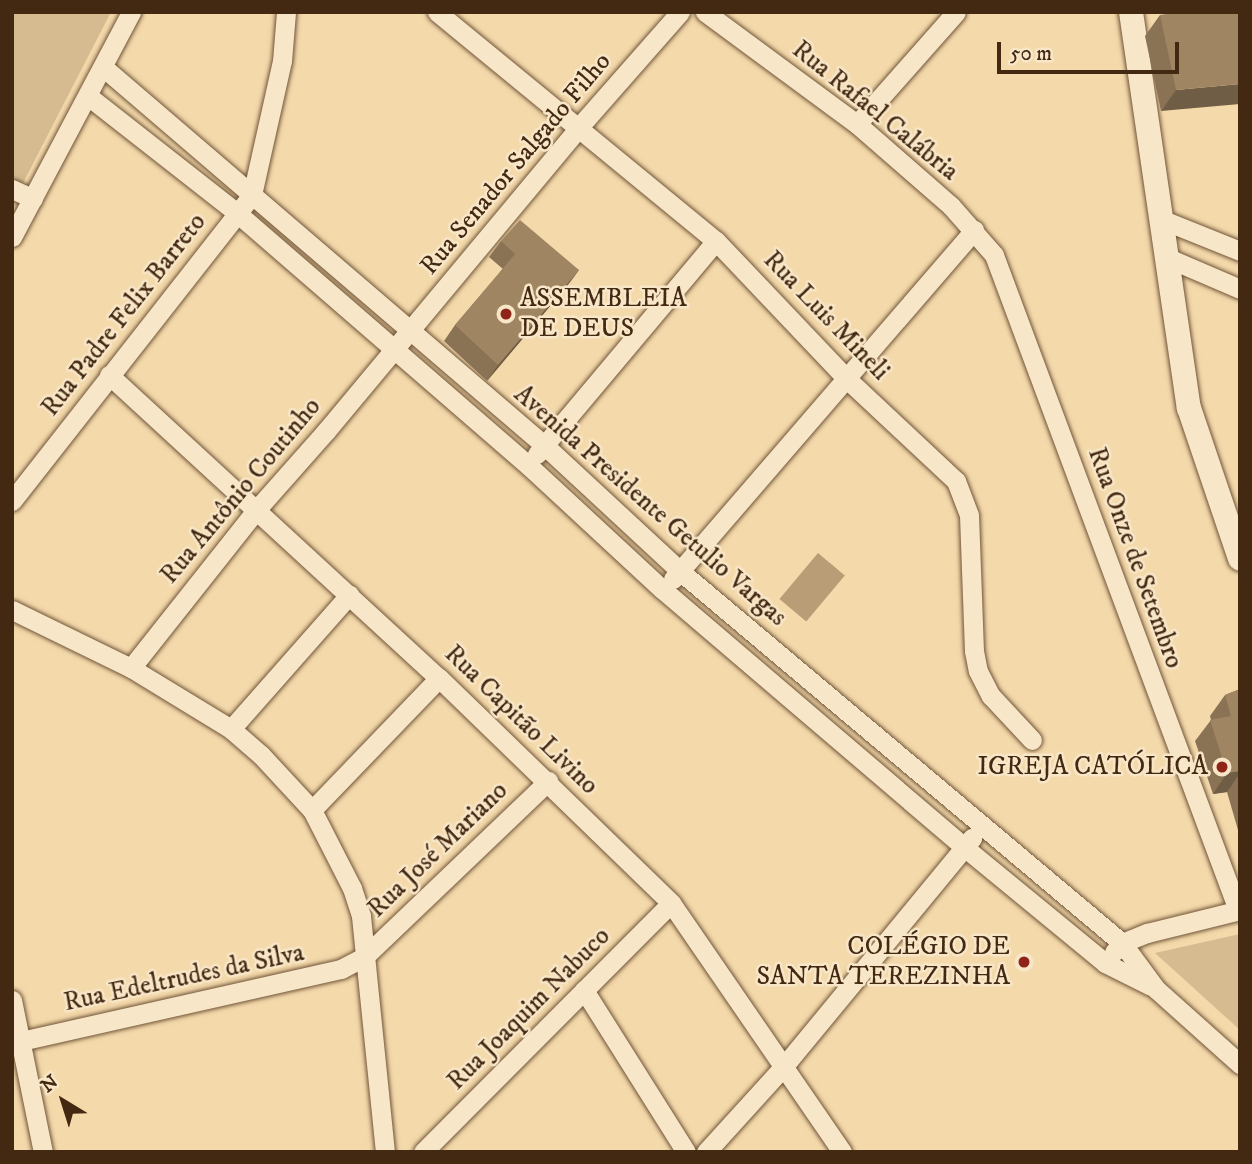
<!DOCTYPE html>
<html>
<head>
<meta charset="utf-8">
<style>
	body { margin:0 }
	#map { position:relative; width:1252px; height:1164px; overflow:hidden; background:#f4d9ab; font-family:"IM FELL DW Pica",serif }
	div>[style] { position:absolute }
	.green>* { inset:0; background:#d6bb91 }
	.water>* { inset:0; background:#b89d77; transform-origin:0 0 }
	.roads { filter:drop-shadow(0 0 2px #705538) drop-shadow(0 0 2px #705538) }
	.minor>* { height:19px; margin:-9.5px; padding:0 9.5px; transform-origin:9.5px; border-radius:9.5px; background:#f8e6c8 }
	.tertiary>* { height:24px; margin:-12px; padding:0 12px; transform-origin:12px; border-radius:12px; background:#f8e6c8 }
	.wall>* { inset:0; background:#8a7254 }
	.shaded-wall>* { inset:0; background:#705d45 }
	.building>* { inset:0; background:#a08562 }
	.dots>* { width:19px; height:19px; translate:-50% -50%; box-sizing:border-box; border:4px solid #f8e6c8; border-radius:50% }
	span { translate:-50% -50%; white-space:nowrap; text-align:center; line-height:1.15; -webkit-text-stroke:5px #f8e6c8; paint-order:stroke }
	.street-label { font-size:26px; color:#442912 }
	.poi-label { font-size:26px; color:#442912 }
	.left { translate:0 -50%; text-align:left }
	.right { translate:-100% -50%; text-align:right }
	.frame { position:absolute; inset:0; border:14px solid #442912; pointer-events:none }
	.north { position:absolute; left:28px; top:1066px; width:70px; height:70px; -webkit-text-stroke:5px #f8e6c8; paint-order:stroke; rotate:322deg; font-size:19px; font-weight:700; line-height:28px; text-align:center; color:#442912 }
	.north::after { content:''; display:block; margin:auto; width:24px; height:32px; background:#442912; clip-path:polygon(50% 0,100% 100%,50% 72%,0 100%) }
	.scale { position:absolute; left:997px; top:42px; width:182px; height:32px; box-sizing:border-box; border:4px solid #442912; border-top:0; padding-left:9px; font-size:21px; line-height:24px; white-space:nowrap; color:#442912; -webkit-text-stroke:5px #f8e6c8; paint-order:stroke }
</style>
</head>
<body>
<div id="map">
	<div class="green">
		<i style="clip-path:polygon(12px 12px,111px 12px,23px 183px,12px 178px)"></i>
		<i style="clip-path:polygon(1240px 934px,1240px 1030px,1155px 953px)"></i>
	</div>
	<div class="water">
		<i style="left:818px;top:553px;width:35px;height:60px;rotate:40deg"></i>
	</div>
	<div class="roads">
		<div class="minor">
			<i style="left:437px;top:12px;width:361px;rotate:39.4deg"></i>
			<i style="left:716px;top:241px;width:192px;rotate:46.5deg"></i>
			<i style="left:848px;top:380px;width:148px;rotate:43.1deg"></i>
			<i style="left:956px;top:481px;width:36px;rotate:69deg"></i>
			<i style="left:969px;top:515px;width:136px;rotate:87.9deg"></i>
			<i style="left:974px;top:651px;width:20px;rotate:79deg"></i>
			<i style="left:978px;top:671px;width:28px;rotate:63deg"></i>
			<i style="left:991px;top:696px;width:60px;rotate:47deg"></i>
			<i style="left:705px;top:12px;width:189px;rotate:36.4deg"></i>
			<i style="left:857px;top:124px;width:125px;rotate:41.1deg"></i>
			<i style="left:951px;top:206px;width:65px;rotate:48.7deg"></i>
			<i style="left:994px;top:255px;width:699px;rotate:69.57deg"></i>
			<i style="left:103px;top:67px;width:581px;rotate:40.6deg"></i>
			<i style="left:544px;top:445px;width:187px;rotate:42.8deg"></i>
			<i style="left:681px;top:572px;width:576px;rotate:40.07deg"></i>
			<i style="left:1122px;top:943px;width:57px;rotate:53.5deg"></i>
			<i style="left:1156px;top:989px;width:113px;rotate:41.8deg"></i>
			<i style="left:88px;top:96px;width:189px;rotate:38.1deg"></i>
			<i style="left:237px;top:213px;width:386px;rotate:40.9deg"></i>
			<i style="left:529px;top:466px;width:181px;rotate:42.8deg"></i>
			<i style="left:662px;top:589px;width:397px;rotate:40.5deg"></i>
			<i style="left:964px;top:847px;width:183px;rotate:39.4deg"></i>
			<i style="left:1105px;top:963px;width:51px;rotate:26.6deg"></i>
			<i style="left:857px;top:124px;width:149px;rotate:-48.5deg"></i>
			<i style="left:12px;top:189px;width:23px;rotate:25deg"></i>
			<i style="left:1163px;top:220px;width:83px;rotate:21.9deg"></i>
			<i style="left:12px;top:237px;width:255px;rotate:-62.1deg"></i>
			<i style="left:1168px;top:258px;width:78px;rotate:23.3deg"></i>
			<i style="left:109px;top:375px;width:448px;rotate:42.6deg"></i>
			<i style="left:439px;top:678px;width:323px;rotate:44.1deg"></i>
			<i style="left:671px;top:903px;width:302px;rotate:55.5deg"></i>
			<i style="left:537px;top:454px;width:278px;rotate:-50deg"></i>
			<i style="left:12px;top:501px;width:389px;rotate:-51.9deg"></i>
			<i style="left:252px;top:195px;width:137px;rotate:-77.4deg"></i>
			<i style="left:282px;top:61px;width:49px;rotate:-85.3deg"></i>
			<i style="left:673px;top:579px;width:461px;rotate:-49.2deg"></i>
			<i style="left:12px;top:610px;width:132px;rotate:26deg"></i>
			<i style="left:131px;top:668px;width:117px;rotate:31.4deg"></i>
			<i style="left:231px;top:729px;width:40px;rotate:41deg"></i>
			<i style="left:261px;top:755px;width:75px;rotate:47.2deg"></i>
			<i style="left:312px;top:810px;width:88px;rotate:62.9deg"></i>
			<i style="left:352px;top:888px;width:29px;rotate:72deg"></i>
			<i style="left:361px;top:916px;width:237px;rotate:84.2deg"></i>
			<i style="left:131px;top:668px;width:203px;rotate:-51.6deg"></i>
			<i style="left:257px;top:509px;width:104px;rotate:-48.5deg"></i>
			<i style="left:326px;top:431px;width:396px;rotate:-50.2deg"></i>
			<i style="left:579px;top:127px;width:153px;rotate:-48.7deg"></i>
			<i style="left:231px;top:729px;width:179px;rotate:-48.6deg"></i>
			<i style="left:312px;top:810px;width:183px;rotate:-46.1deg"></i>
			<i style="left:1114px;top:952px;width:12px;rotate:-48deg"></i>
			<i style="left:1122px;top:943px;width:27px;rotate:-22deg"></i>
			<i style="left:1147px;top:933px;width:96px;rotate:-13.9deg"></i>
			<i style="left:584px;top:990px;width:191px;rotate:57.8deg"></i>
			<i style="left:12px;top:1000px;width:155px;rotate:78.5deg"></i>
			<i style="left:12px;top:1043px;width:337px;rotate:-12.7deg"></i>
			<i style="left:341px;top:969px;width:26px;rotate:-28deg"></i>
			<i style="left:364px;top:957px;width:255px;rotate:-43.7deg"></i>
			<i style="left:423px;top:1152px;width:351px;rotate:-45.1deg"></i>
			<i style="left:706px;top:1152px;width:116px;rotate:-47.8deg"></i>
			<i style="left:784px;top:1066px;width:296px;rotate:-50.5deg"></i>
		</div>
		<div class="tertiary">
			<i style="left:1131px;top:12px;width:400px;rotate:81.7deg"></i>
			<i style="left:1189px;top:408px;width:159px;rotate:71.3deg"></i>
		</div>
	</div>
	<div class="wall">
		<i style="clip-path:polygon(1240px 12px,1161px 111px,1145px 36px,1160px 15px)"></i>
		<i style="clip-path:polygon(501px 241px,579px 270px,567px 286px,487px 381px,444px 341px,455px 325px,503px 269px,489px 257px)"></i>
		<i style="clip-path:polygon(1240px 689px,1240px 837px,1227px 792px,1213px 794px,1195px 741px,1211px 720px,1210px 716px,1225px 695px)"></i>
	</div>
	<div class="shaded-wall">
		<i style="clip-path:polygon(1240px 84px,1240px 104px,1161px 111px,1176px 90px)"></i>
		<i style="clip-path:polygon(579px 270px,567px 286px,487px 381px,498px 365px)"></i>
		<i style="clip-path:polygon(1240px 771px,1240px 773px,1227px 792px,1213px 794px,1227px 773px)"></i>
	</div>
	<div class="building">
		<i style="clip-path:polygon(1181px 12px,1240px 12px,1240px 84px,1176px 90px,1160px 15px)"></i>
		<i style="clip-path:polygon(520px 220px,579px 270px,498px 365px,455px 325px,515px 254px,501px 241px)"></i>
		<i style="clip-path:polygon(1240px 689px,1240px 771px,1227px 773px,1210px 720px,1231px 716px,1225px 695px)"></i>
	</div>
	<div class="dots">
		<i style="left:506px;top:314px;background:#8f2418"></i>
		<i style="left:1222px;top:767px;background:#8f2418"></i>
		<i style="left:1024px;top:962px;background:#8f2418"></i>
	</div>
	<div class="street-label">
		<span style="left:875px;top:111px;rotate:39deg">Rua Rafael Calábria</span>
		<span style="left:516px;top:164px;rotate:-50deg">Rua Senador Salgado Filho</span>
		<span style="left:124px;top:315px;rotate:-52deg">Rua Padre Felix Barreto</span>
		<span style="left:826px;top:316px;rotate:46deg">Rua Luis Mineli</span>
		<span style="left:241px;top:491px;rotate:-50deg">Rua Antônio Coutinho</span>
		<span style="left:650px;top:506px;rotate:41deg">Avenida Presidente Getulio Vargas</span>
		<span style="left:1135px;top:558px;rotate:70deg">Rua Onze de Setembro</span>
		<span style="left:521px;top:720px;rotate:44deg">Rua Capitão Livino</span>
		<span style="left:438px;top:850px;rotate:-44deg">Rua José Mariano</span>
		<span style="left:184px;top:978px;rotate:-12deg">Rua Edeltrudes da Silva</span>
		<span style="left:529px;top:1009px;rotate:-45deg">Rua Joaquim Nabuco</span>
	</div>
	<div class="poi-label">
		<span class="left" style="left:520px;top:314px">ASSEMBLEIA<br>DE DEUS</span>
		<span class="right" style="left:1208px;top:767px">IGREJA CATÓLICA</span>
		<span class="right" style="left:1010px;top:962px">COLÉGIO DE<br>SANTA TEREZINHA</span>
	</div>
	<div class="frame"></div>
	<div class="north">N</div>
	<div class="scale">50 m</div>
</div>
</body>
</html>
